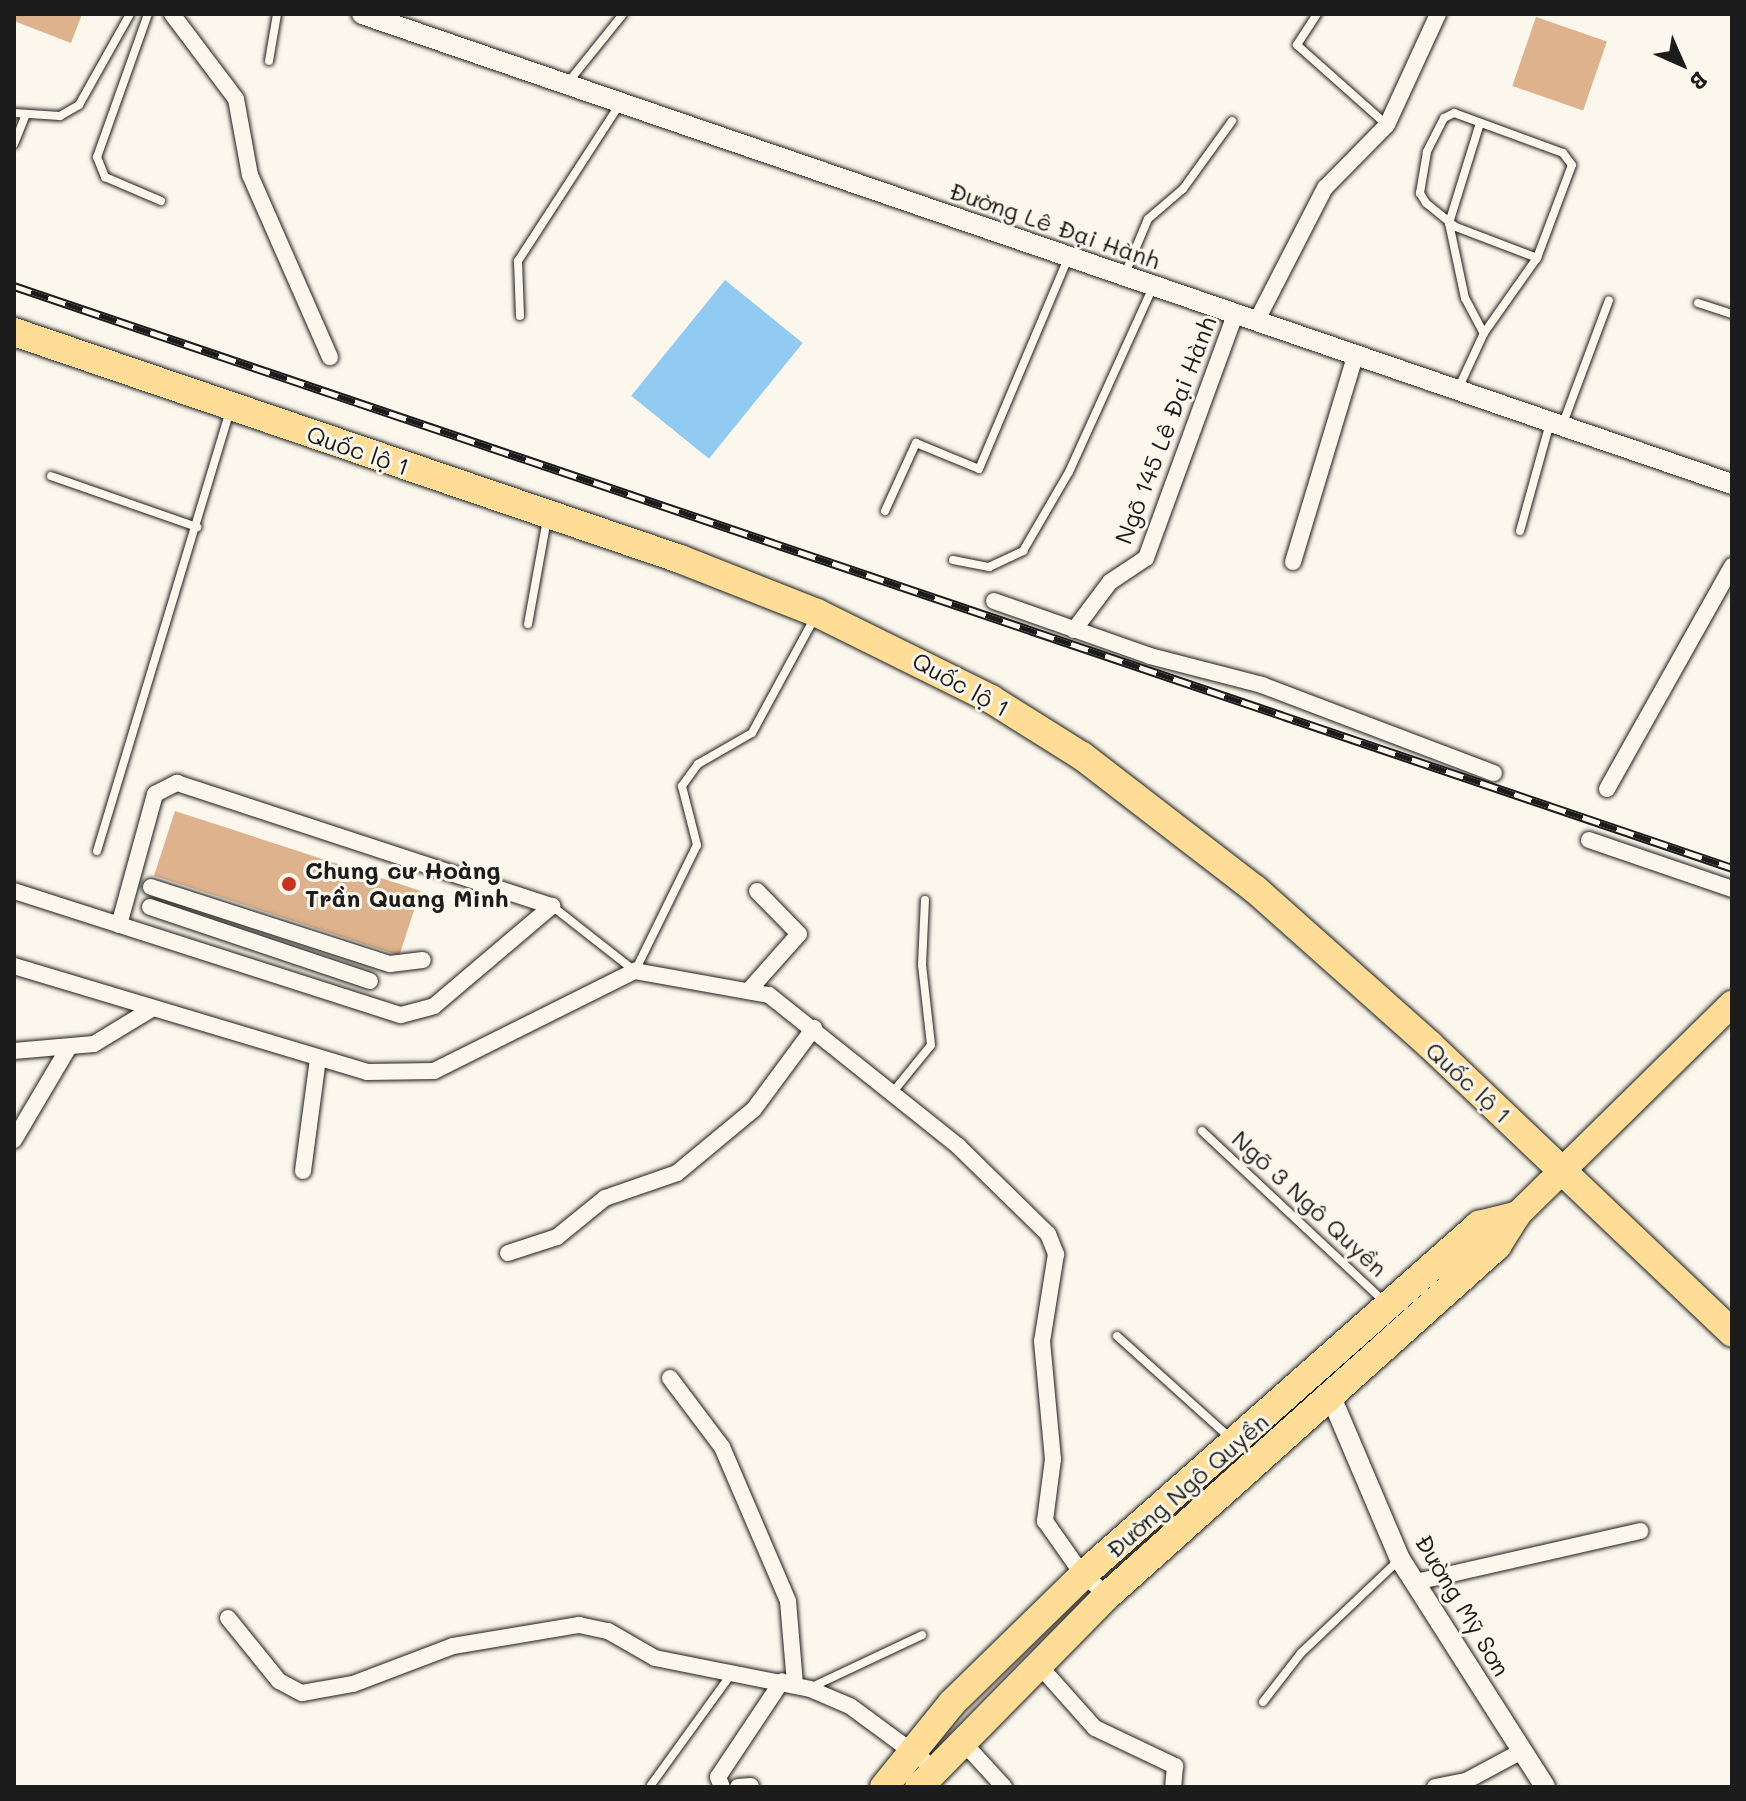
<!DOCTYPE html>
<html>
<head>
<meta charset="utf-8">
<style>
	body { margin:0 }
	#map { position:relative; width:1746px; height:1801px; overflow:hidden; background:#fbf7ec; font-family:Mali,sans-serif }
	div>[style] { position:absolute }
	.water>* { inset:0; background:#92cbf1; transform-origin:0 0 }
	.building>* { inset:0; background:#ddb28d; transform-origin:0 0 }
	.roads { filter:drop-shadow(0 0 2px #1c1c1c) drop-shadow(0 0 2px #1c1c1c) }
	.service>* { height:8px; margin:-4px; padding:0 4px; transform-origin:4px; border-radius:4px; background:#fbf7ec }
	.minor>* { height:16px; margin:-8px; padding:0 8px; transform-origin:8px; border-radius:8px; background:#fbf7ec }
	.tertiary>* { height:20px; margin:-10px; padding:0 10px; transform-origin:10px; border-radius:10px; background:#fbf7ec }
	.primary>* { height:26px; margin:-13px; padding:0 13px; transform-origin:13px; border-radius:13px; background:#ffdd96 }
	.trunk>* { height:28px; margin:-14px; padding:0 14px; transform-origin:14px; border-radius:14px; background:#ffdd96 }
	.rail>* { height:9px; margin-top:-4.5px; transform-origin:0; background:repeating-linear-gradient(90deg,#fbf7ec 0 18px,#1c1c1c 0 36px); box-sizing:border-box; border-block:2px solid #1c1c1c }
	.dots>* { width:22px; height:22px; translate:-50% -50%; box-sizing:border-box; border:4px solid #fbf7ec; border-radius:50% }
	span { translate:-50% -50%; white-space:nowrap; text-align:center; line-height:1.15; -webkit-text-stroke:6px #fbf7ec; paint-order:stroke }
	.street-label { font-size:24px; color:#1c1c1c }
	.poi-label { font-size:24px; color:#1c1c1c; font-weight:700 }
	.left { translate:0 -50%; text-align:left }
	.frame { position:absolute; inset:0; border:16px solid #1c1c1c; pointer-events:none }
	.north { position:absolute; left:1642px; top:24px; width:80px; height:80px; -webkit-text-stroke:6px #fbf7ec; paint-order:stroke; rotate:135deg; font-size:22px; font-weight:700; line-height:32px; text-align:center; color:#1c1c1c }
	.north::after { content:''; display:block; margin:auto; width:28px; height:36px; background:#1c1c1c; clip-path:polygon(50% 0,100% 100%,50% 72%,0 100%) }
</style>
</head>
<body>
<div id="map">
	<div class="water">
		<i style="left:725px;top:280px;width:100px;height:149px;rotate:39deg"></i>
	</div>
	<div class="building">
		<i style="clip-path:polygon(14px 14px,82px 14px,71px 43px,14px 21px)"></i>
		<i style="left:1536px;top:17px;width:75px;height:73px;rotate:19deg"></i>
		<i style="left:175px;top:811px;width:258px;height:68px;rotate:18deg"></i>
	</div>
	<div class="roads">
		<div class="service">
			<i style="left:148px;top:14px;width:152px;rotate:109.6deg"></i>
			<i style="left:97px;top:157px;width:22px;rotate:68deg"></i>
			<i style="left:105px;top:177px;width:61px;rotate:23.2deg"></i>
			<i style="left:1317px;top:14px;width:37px;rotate:123deg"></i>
			<i style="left:1297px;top:45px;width:120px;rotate:41.6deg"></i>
			<i style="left:269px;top:61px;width:48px;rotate:-80.3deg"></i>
			<i style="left:566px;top:85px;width:91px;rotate:-51.2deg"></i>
			<i style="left:14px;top:113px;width:46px;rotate:3.7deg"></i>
			<i style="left:60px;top:116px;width:22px;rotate:-30deg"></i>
			<i style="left:79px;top:105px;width:104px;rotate:-60.7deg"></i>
			<i style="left:1480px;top:123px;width:105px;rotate:107.2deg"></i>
			<i style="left:1449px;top:223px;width:77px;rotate:78deg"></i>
			<i style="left:1465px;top:298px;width:40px;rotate:62deg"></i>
			<i style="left:14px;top:144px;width:29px;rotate:-68deg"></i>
			<i style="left:1124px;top:276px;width:62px;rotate:-67.2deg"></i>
			<i style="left:1148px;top:219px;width:46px;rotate:-40.6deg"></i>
			<i style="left:1183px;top:189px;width:84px;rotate:-54.2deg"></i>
			<i style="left:1698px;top:303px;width:36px;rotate:18deg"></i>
			<i style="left:520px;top:316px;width:55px;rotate:-92.1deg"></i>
			<i style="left:518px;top:261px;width:187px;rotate:-57deg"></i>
			<i style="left:1458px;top:389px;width:62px;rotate:-65.1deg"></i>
			<i style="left:1484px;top:333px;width:92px;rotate:-54.8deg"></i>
			<i style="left:1537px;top:258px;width:99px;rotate:-69.4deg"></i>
			<i style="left:1572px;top:165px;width:15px;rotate:-127deg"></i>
			<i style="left:1563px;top:153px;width:116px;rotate:-159.8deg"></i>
			<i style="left:1454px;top:113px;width:11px;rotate:153deg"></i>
			<i style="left:1444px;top:118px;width:38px;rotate:117deg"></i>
			<i style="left:1427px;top:152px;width:42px;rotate:99.7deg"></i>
			<i style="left:1420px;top:193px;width:12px;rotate:59deg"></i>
			<i style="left:1426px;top:203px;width:38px;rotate:39deg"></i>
			<i style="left:1456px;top:227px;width:87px;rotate:20.9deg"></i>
			<i style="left:1562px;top:426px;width:134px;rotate:-69.5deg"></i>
			<i style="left:51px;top:476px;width:155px;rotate:19.3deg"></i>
			<i style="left:885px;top:511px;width:75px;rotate:-65.5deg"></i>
			<i style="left:916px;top:443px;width:68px;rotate:22.4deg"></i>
			<i style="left:979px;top:469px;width:229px;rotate:-67.1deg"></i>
			<i style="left:1520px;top:531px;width:112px;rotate:-74.5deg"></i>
			<i style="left:953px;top:560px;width:37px;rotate:11deg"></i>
			<i style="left:989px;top:567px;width:38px;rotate:-25deg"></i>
			<i style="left:1023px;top:551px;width:91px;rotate:-59.8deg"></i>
			<i style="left:1069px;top:472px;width:203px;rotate:-65.6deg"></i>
			<i style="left:528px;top:624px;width:107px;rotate:-79.7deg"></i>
			<i style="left:97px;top:851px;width:460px;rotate:-73.2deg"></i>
			<i style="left:552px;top:906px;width:105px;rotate:38.1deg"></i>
			<i style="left:635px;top:971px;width:140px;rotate:-63.8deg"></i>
			<i style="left:697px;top:845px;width:61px;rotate:-104.3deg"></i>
			<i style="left:682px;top:786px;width:27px;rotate:-54deg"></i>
			<i style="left:698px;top:764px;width:62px;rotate:-29.9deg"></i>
			<i style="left:752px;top:733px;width:132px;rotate:-61.5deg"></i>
			<i style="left:893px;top:1092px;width:60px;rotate:-51deg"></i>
			<i style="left:931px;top:1045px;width:81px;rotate:-96.4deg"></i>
			<i style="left:922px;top:965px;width:65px;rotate:-87.4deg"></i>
			<i style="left:1202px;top:1131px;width:250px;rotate:43.1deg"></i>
			<i style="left:1117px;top:1336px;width:151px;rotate:42deg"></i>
			<i style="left:810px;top:1688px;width:124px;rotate:-25.3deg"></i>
			<i style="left:1263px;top:1702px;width:62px;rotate:-52.2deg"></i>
			<i style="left:1301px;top:1653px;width:137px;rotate:-43.5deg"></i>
			<i style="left:651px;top:1785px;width:138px;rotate:-54.1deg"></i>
		</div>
		<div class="minor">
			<i style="left:172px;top:14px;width:106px;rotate:53deg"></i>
			<i style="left:236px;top:99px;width:77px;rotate:79.6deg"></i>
			<i style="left:250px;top:175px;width:199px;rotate:66.3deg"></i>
			<i style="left:1256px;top:322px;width:151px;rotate:-62.8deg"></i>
			<i style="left:1325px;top:188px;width:88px;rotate:-45.5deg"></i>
			<i style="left:1387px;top:125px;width:122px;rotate:-65.3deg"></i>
			<i style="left:1293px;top:562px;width:215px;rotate:-73.2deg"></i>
			<i style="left:994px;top:601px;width:165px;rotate:19.4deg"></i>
			<i style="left:1150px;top:656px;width:116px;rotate:14.5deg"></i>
			<i style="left:1262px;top:685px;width:248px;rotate:20.8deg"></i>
			<i style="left:1074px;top:630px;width:60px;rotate:-53.1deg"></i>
			<i style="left:1110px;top:582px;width:43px;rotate:-33.7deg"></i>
			<i style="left:1146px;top:558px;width:259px;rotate:-69.9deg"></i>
			<i style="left:1607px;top:789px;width:256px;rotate:-60.7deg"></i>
			<i style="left:1589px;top:840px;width:151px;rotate:18.9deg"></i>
			<i style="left:151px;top:887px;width:251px;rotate:17.9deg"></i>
			<i style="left:390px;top:964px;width:33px;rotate:-7deg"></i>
			<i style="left:14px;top:891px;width:406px;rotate:17.8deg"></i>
			<i style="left:401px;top:1015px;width:34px;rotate:-15deg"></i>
			<i style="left:434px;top:1006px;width:155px;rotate:-40.3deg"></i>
			<i style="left:150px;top:907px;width:232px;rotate:18.6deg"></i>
			<i style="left:119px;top:925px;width:136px;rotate:-74.6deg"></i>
			<i style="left:155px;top:794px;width:25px;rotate:-27deg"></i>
			<i style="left:177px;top:783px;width:395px;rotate:18.2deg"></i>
			<i style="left:14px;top:966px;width:369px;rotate:16.7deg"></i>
			<i style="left:367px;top:1072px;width:67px;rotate:-0.9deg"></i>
			<i style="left:434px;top:1071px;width:225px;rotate:-26.5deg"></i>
			<i style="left:635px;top:971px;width:136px;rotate:10.2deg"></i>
			<i style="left:769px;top:995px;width:242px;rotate:38.6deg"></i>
			<i style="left:958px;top:1146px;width:126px;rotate:44.4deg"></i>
			<i style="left:1048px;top:1234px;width:22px;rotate:68deg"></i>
			<i style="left:1056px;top:1254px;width:88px;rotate:99.1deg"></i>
			<i style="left:1042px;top:1341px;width:119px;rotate:84.7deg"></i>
			<i style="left:1053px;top:1459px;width:63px;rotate:97.4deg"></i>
			<i style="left:1045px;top:1521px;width:66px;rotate:54.9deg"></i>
			<i style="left:1083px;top:1575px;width:32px;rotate:39deg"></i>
			<i style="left:751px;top:988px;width:72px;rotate:-48.4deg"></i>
			<i style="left:799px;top:934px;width:60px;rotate:-134.3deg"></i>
			<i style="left:14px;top:1051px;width:80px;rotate:-5deg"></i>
			<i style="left:94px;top:1044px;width:69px;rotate:-31.4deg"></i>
			<i style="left:14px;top:1140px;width:108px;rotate:-59.4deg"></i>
			<i style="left:303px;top:1171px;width:114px;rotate:-82.4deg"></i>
			<i style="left:508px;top:1253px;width:52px;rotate:-18.1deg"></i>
			<i style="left:557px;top:1237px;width:62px;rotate:-39.1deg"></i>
			<i style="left:605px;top:1198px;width:76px;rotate:-19.1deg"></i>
			<i style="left:677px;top:1173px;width:100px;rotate:-39.7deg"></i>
			<i style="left:754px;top:1109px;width:101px;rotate:-53.5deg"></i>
			<i style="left:670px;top:1378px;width:86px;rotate:53deg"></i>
			<i style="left:722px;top:1447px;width:168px;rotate:66.8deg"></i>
			<i style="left:788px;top:1601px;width:84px;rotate:85.2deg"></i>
			<i style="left:1416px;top:1582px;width:230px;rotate:-12.8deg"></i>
			<i style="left:228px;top:1618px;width:81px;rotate:51deg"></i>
			<i style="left:279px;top:1681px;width:26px;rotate:28deg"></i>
			<i style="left:302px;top:1693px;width:52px;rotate:-10deg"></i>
			<i style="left:353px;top:1684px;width:107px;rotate:-20.8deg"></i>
			<i style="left:453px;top:1646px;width:128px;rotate:-9.5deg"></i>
			<i style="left:579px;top:1625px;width:30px;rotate:12deg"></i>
			<i style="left:608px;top:1631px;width:54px;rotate:29.9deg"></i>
			<i style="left:655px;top:1658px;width:158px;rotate:11.3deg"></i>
			<i style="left:810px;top:1689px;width:43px;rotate:23deg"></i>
			<i style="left:850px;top:1706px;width:104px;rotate:36.4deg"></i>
			<i style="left:1037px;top:1663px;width:87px;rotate:48.3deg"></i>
			<i style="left:1095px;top:1728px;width:89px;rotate:25.4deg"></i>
			<i style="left:1175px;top:1766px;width:21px;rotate:95deg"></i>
			<i style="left:961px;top:1740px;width:64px;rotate:47.5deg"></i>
			<i style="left:722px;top:1787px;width:11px;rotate:-112deg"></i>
			<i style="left:718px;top:1777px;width:115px;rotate:-56.3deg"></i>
			<i style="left:738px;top:1787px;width:13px;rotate:-4deg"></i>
			<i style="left:1435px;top:1787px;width:32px;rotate:-11deg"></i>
			<i style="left:1466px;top:1781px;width:64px;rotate:-28.2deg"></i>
		</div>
		<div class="tertiary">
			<i style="left:362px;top:14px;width:1448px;rotate:18.94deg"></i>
			<i style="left:1332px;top:1399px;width:174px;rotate:67deg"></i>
			<i style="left:1400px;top:1559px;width:270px;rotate:57.5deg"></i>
		</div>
		<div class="primary">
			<i style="left:1516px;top:1216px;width:303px;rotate:-44.5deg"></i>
		</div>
		<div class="trunk">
			<i style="left:14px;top:332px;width:704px;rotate:18.82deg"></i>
			<i style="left:680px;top:559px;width:147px;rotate:21.5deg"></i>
			<i style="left:817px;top:613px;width:194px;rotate:26.3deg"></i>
			<i style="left:991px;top:699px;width:107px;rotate:32.1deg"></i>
			<i style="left:1082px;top:756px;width:218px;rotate:37.6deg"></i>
			<i style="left:1255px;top:889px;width:234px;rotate:41.7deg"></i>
			<i style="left:1430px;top:1045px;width:417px;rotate:43.6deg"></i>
			<i style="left:884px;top:1787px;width:108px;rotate:-51deg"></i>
			<i style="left:952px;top:1703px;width:183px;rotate:-44.3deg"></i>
			<i style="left:1083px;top:1575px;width:529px;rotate:-41.47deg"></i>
			<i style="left:1479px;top:1225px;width:38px;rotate:-14deg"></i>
			<i style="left:919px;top:1787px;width:269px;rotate:-45.5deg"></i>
			<i style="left:1108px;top:1595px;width:523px;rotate:-41.9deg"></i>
			<i style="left:1497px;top:1246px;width:36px;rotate:-58deg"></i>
		</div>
	</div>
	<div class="rail">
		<i style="left:14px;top:286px;width:1814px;rotate:18.71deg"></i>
	</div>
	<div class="dots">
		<i style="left:289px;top:884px;background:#c8321e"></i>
	</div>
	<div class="street-label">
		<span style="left:1055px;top:225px;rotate:19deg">Đường Lê Đại Hành</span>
		<span style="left:1165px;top:430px;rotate:-69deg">Ngõ 145 Lê Đại Hành</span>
		<span style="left:358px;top:450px;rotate:19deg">Quốc lộ 1</span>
		<span style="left:961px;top:684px;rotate:29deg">Quốc lộ 1</span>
		<span style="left:1469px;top:1082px;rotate:43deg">Quốc lộ 1</span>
		<span style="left:1310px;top:1203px;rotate:43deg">Ngõ 3 Ngô Quyền</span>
		<span style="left:1187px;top:1485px;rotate:-41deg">Đường Ngô Quyền</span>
		<span style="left:1463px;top:1605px;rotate:59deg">Đường Mỹ Sơn</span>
	</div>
	<div class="poi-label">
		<span class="left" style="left:305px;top:884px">Chung cư Hoàng<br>Trần Quang Minh</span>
	</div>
	<div class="frame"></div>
	<div class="north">B</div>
</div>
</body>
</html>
